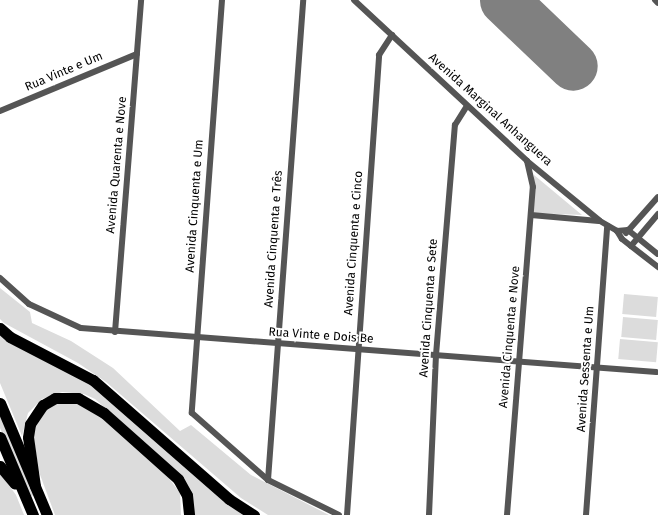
<!DOCTYPE html>
<meta charset="utf-8">
<style>
body{margin:0}
#map{position:relative;width:658px;height:515px;overflow:hidden;background:#fff;font-family:"Fira Sans",sans-serif}
div>[style]{position:absolute}
.green>*{inset:0;background:#dcdcdc;transform-origin:0 0}
.runway>*{height:49px;margin:-24.5px;padding:0 24.5px;transform-origin:24.5px;border-radius:24.5px;background:#808080}
.minor>*{height:6px;margin:-3px;padding:0 3px;transform-origin:3px;border-radius:3px;background:#555}
.motorway>*{height:11px;margin:-5.5px;padding:0 5.5px;transform-origin:5.5px;border-radius:5.5px;background:#000}
span{translate:-50% -50%;white-space:nowrap;text-align:center;line-height:1.15;-webkit-text-stroke:4px #fff;paint-order:stroke}
.street-label{font-size:12px;color:#000}
</style>
<div id="map">
<div class="green">
<div style="clip-path:polygon(534px 175px,582px 215px,533px 213px)"></div>
<div style="clip-path:polygon(0 288px,30px 312px,32px 323px,71px 341px,113px 368px,180px 431px,191px 425px,251px 475px,329px 515px,268px 515px,241px 498px,106px 382px,78px 363px,4px 323px,0 319px)"></div>
<div style="left:624px;top:294px;width:34px;height:20px;rotate:5deg"></div>
<div style="left:623px;top:317px;width:35px;height:20px;rotate:5deg"></div>
<div style="clip-path:polygon(0 334px,69px 370px,98px 390px,246px 515px,191px 515px,178px 472px,95px 399px,84px 394px,62px 392px,42px 399px,28px 413px,22px 436px,0 383px)"></div>
<div style="left:620px;top:339px;width:38px;height:20px;rotate:5deg"></div>
<div style="clip-path:polygon(74px 402px,91px 408px,165px 473px,180px 493px,181px 515px,55px 515px,39px 472px,33px 432px,44px 411px,54px 404px)"></div>
<div style="clip-path:polygon(0 413px,34px 495px,29px 497px,0 428px)"></div>
<div style="clip-path:polygon(0 473px,16px 495px,24px 515px,0 515px)"></div>
</div>
<div class="runway">
<div style="left:504px;top:0;width:95px;rotate:43.7deg"></div>
</div>
<div class="minor">
<div style="left:222px;top:0;width:414px;rotate:94.2deg"></div>
<div style="left:192px;top:413px;width:101px;rotate:41.4deg"></div>
<div style="left:268px;top:480px;width:79px;rotate:26.2deg"></div>
<div style="left:354px;top:0;width:236px;rotate:42.9deg"></div>
<div style="left:527px;top:161px;width:94px;rotate:39.4deg"></div>
<div style="left:600px;top:221px;width:20px;rotate:30deg"></div>
<div style="left:617px;top:231px;width:11px;rotate:-5deg"></div>
<div style="left:628px;top:230px;width:38px;rotate:39deg"></div>
<div style="left:655px;top:0;width:4px;rotate:45deg"></div>
<div style="left:0;top:111px;width:148px;rotate:-22.6deg"></div>
<div style="left:531px;top:215px;width:68px;rotate:5deg"></div>
<div style="left:617px;top:231px;width:9px;rotate:58deg"></div>
<div style="left:622px;top:239px;width:46px;rotate:37.9deg"></div>
<div style="left:626px;top:233px;width:48px;rotate:-48.4deg"></div>
<div style="left:631px;top:246px;width:42px;rotate:-49.8deg"></div>
<div style="left:0;top:278px;width:39px;rotate:42deg"></div>
<div style="left:29px;top:304px;width:57px;rotate:24.8deg"></div>
<div style="left:81px;top:328px;width:577px;rotate:4.38deg"></div>
<div style="left:115px;top:332px;width:333px;rotate:-85.5deg"></div>
<div style="left:268px;top:480px;width:481px;rotate:-85.8deg"></div>
<div style="left:347px;top:515px;width:461px;rotate:-86deg"></div>
<div style="left:379px;top:55px;width:24px;rotate:-57deg"></div>
<div style="left:429px;top:515px;width:160px;rotate:-87.5deg"></div>
<div style="left:436px;top:355px;width:231px;rotate:-85.3deg"></div>
<div style="left:455px;top:125px;width:22px;rotate:-58deg"></div>
<div style="left:507px;top:515px;width:329px;rotate:-85.5deg"></div>
<div style="left:533px;top:187px;width:27px;rotate:-103deg"></div>
<div style="left:586px;top:515px;width:290px;rotate:-85.8deg"></div>
</div>
<div class="motorway">
<div style="left:0;top:328px;width:13px;rotate:42deg"></div>
<div style="left:10px;top:337px;width:93px;rotate:27.4deg"></div>
<div style="left:93px;top:380px;width:181px;rotate:41.2deg"></div>
<div style="left:229px;top:499px;width:30px;rotate:33deg"></div>
<div style="left:0;top:403px;width:121px;rotate:67.2deg"></div>
<div style="left:0;top:437px;width:85px;rotate:67.1deg"></div>
<div style="left:0;top:466px;width:23px;rotate:50deg"></div>
<div style="left:35px;top:486px;width:49px;rotate:-98.1deg"></div>
<div style="left:28px;top:437px;width:13px;rotate:-81deg"></div>
<div style="left:30px;top:424px;width:23px;rotate:-56deg"></div>
<div style="left:43px;top:405px;width:14px;rotate:-30deg"></div>
<div style="left:55px;top:398px;width:23px"></div>
<div style="left:78px;top:398px;width:30px;rotate:30deg"></div>
<div style="left:104px;top:413px;width:99px;rotate:41.7deg"></div>
<div style="left:178px;top:479px;width:18px;rotate:61deg"></div>
<div style="left:187px;top:495px;width:20px;rotate:84deg"></div>
</div>
<div class="street-label">
<span style="left:64px;top:72px;rotate:-23deg">Rua Vinte e Um</span>
<span style="left:490px;top:110px;rotate:42deg">Avenida Marginal Anhanguera</span>
<span style="left:117px;top:165px;rotate:-85deg">Avenida Quarenta e Nove</span>
<span style="left:195px;top:206px;rotate:-86deg">Avenida Cinquenta e Um</span>
<span style="left:274px;top:239px;rotate:-86deg">Avenida Cinquenta e Três</span>
<span style="left:354px;top:243px;rotate:-86deg">Avenida Cinquenta e Cinco</span>
<span style="left:429px;top:308px;rotate:-86deg">Avenida Cinquenta e Sete</span>
<span style="left:321px;top:336px;rotate:4deg">Rua Vinte e Dois Be</span>
<span style="left:510px;top:337px;rotate:-85deg">Avenida Cinquenta e Nove</span>
<span style="left:586px;top:369px;rotate:-86deg">Avenida Sessenta e Um</span>
</div>
</div>
